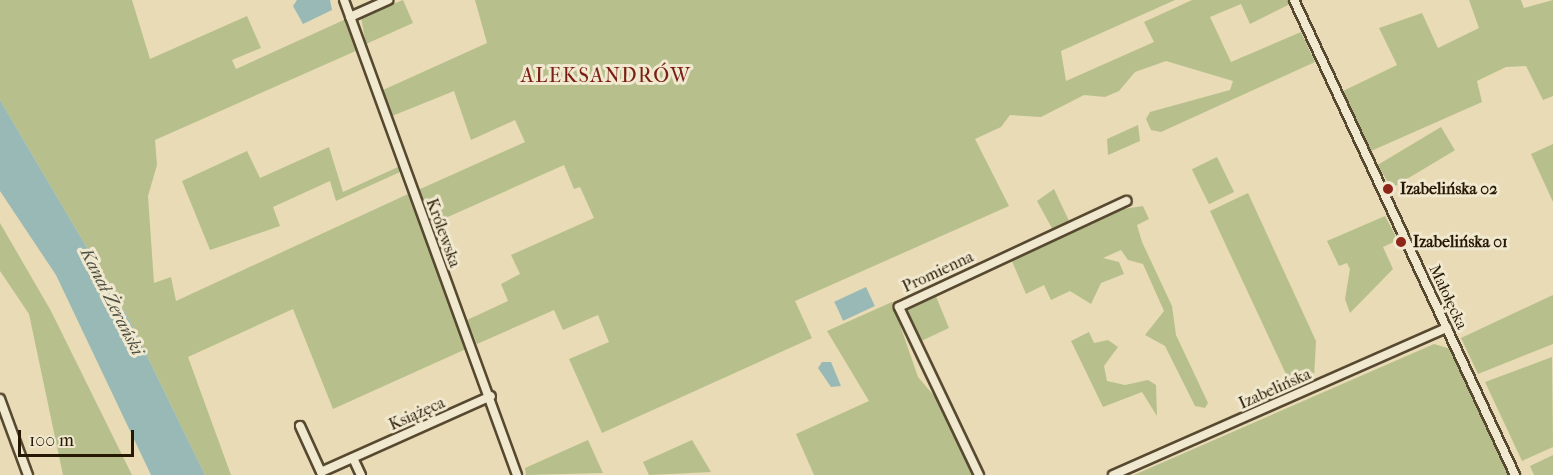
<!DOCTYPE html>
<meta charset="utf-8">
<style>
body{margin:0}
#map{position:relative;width:1553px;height:475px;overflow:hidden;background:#e8dbb5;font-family:"IM FELL French Canon",serif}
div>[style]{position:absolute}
.green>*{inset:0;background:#b7c08c;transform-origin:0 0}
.water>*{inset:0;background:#99b9b6;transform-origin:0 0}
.roads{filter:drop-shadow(2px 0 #574930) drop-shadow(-2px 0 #574930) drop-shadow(0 2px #574930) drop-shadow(0 -2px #574930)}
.minor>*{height:8px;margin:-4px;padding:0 4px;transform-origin:4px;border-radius:4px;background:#f0e8cf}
.dots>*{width:16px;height:16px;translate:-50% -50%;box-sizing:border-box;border:3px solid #f0e8cf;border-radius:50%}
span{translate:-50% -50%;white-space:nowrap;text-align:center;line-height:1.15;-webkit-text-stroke:6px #f0e8cf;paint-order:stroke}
.poi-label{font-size:16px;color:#271803;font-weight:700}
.left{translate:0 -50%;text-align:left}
.street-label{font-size:16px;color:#271803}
.water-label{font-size:18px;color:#4f5042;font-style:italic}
.quarter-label{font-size:20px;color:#7a1f14;letter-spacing:1.5px}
.scale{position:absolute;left:18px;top:430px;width:116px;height:27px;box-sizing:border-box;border:3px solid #271803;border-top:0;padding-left:8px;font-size:18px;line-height:21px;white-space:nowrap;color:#271803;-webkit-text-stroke:4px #f0e8cf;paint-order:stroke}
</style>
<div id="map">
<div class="green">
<div style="clip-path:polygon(0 0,132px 0,150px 59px,247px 16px,261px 48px,232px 60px,236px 69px,346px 19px,358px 50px,155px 140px,157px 165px,148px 196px,154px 283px,171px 277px,176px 301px,408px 194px,466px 349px,333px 409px,293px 309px,188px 357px,231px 475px,205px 475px,130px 321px,0 100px)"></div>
<div style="clip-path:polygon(403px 0,413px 23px,366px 44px,361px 17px)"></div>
<div style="clip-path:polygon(475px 0,1175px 0,1061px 51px,1066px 81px,1154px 42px,1144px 22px,1192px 0,1289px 0,1290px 4px,1250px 24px,1241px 4px,1210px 17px,1231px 62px,1301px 32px,1315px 62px,1161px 132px,1151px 130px,1146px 119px,1150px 112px,1230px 90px,1233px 81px,1166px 61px,1135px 72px,1119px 91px,1105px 97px,1084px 95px,1041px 117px,1010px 115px,1001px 127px,975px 139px,1009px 206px,795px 301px,812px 338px,602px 433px,569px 359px,609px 342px,598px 315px,563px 330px,554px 310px,477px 344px,467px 320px,508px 301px,501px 284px,520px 274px,511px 255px,594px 218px,580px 187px,574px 189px,564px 165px,430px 225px,418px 190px,525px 142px,515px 120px,471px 140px,454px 91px,392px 116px,383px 90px,487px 43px)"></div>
<div style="clip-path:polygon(1469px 0,1521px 0,1524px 8px,1553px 0,1553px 96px,1543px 100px,1526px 66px,1506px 67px,1477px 81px,1482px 102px,1371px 151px,1343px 91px,1397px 65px,1379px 28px,1422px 13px,1438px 48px,1479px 28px)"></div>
<div style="clip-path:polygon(1138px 125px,1140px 141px,1108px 155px,1107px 139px)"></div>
<div style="left:1441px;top:127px;width:27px;height:74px;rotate:59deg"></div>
<div style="clip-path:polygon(1553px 144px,1553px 202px,1531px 154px)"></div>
<div style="clip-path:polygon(329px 147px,343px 192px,398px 167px,400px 172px,336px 201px,330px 181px,273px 207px,280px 226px,210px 250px,182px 181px,247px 151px,260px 178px)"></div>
<div style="left:1217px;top:157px;width:39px;height:28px;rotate:64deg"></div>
<div style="clip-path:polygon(1054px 189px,1070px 223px,1053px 230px,1037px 201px)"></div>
<div style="clip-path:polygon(1248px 193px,1316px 341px,1314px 378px,1292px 387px,1210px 211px)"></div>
<div style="clip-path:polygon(1143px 206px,1149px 219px,1137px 225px,1142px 242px,1172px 306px,1176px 335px,1208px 403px,1205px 408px,1195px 406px,1165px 346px,1145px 335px,1164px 311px,1143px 264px,1128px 260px,1121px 250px,1103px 258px,1119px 262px,1124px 274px,1101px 283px,1091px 304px,1070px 291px,1051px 300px,1044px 285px,1026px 294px,1011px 259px,1123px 209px)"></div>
<div style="clip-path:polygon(1385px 216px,1398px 240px,1383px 247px,1393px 269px,1350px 313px,1345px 299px,1350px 269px,1347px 263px,1339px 266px,1327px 241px)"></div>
<div style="clip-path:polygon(0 223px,51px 311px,132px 475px,63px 475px,29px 314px,0 271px)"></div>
<div style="clip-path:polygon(935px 294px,949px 328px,919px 342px,907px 312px,910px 305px)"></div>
<div style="clip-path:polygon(1553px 295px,1553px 344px,1478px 374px,1461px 338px)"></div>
<div style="clip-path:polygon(892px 302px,918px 377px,935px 397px,973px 475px,814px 475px,796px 434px,869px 401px,827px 331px)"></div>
<div style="clip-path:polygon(1089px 332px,1094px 343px,1108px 340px,1118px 347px,1104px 366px,1107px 381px,1125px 385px,1148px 380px,1156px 385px,1157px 416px,1142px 392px,1103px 407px,1071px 341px)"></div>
<div style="clip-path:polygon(1434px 344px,1451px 349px,1510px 475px,1134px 475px)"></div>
<div style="clip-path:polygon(1552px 357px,1553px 447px,1522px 461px,1485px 382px)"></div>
<div style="clip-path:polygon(588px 440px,603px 473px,526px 475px,525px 468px)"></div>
<div style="clip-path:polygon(692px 440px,711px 472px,649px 475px,643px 462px)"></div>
<div style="clip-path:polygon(1553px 455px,1553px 475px,1534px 475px,1530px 466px)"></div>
</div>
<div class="water">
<div style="clip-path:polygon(297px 0,330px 0,332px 10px,303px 24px,293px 6px)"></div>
<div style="clip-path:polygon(0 100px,130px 321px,205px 475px,151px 475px,56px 275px,0 191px)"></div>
<div style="left:866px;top:287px;width:21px;height:35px;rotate:65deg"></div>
<div style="clip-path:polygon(822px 362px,831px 362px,841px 386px,831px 387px,818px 368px)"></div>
</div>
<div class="roads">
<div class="minor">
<div style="left:344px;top:0;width:506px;rotate:69.99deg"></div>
<div style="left:1294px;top:0;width:524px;rotate:65.05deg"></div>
<div style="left:350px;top:17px;width:42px;rotate:-24.1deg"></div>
<div style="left:0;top:399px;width:81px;rotate:69.8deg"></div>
<div style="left:300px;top:426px;width:51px;rotate:65.5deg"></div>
<div style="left:321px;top:472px;width:186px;rotate:-24.1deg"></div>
<div style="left:353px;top:458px;width:19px;rotate:65deg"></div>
<div style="left:979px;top:475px;width:186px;rotate:-115.5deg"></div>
<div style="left:899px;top:307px;width:251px;rotate:-25deg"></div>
<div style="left:1113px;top:475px;width:365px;rotate:-23.8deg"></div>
</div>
</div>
<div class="dots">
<div style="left:1388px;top:189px;background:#8f2418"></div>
<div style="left:1401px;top:242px;background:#8f2418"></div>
</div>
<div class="poi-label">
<span class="left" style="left:1400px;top:189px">Izabelińska 02</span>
<span class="left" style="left:1413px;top:242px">Izabelińska 01</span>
</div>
<div class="street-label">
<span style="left:443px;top:233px;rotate:70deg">Królewska</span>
<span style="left:938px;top:272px;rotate:-25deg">Promienna</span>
<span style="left:1448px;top:297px;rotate:65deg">Małołęcka</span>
<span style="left:1275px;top:389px;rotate:-24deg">Izabelińska</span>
<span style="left:417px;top:414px;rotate:-24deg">Książęca</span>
</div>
<div class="water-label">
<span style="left:111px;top:302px;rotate:63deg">Kanał Żerański</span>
</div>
<div class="quarter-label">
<span style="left:606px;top:75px">ALEKSANDRÓW</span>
</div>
<div class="scale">100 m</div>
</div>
